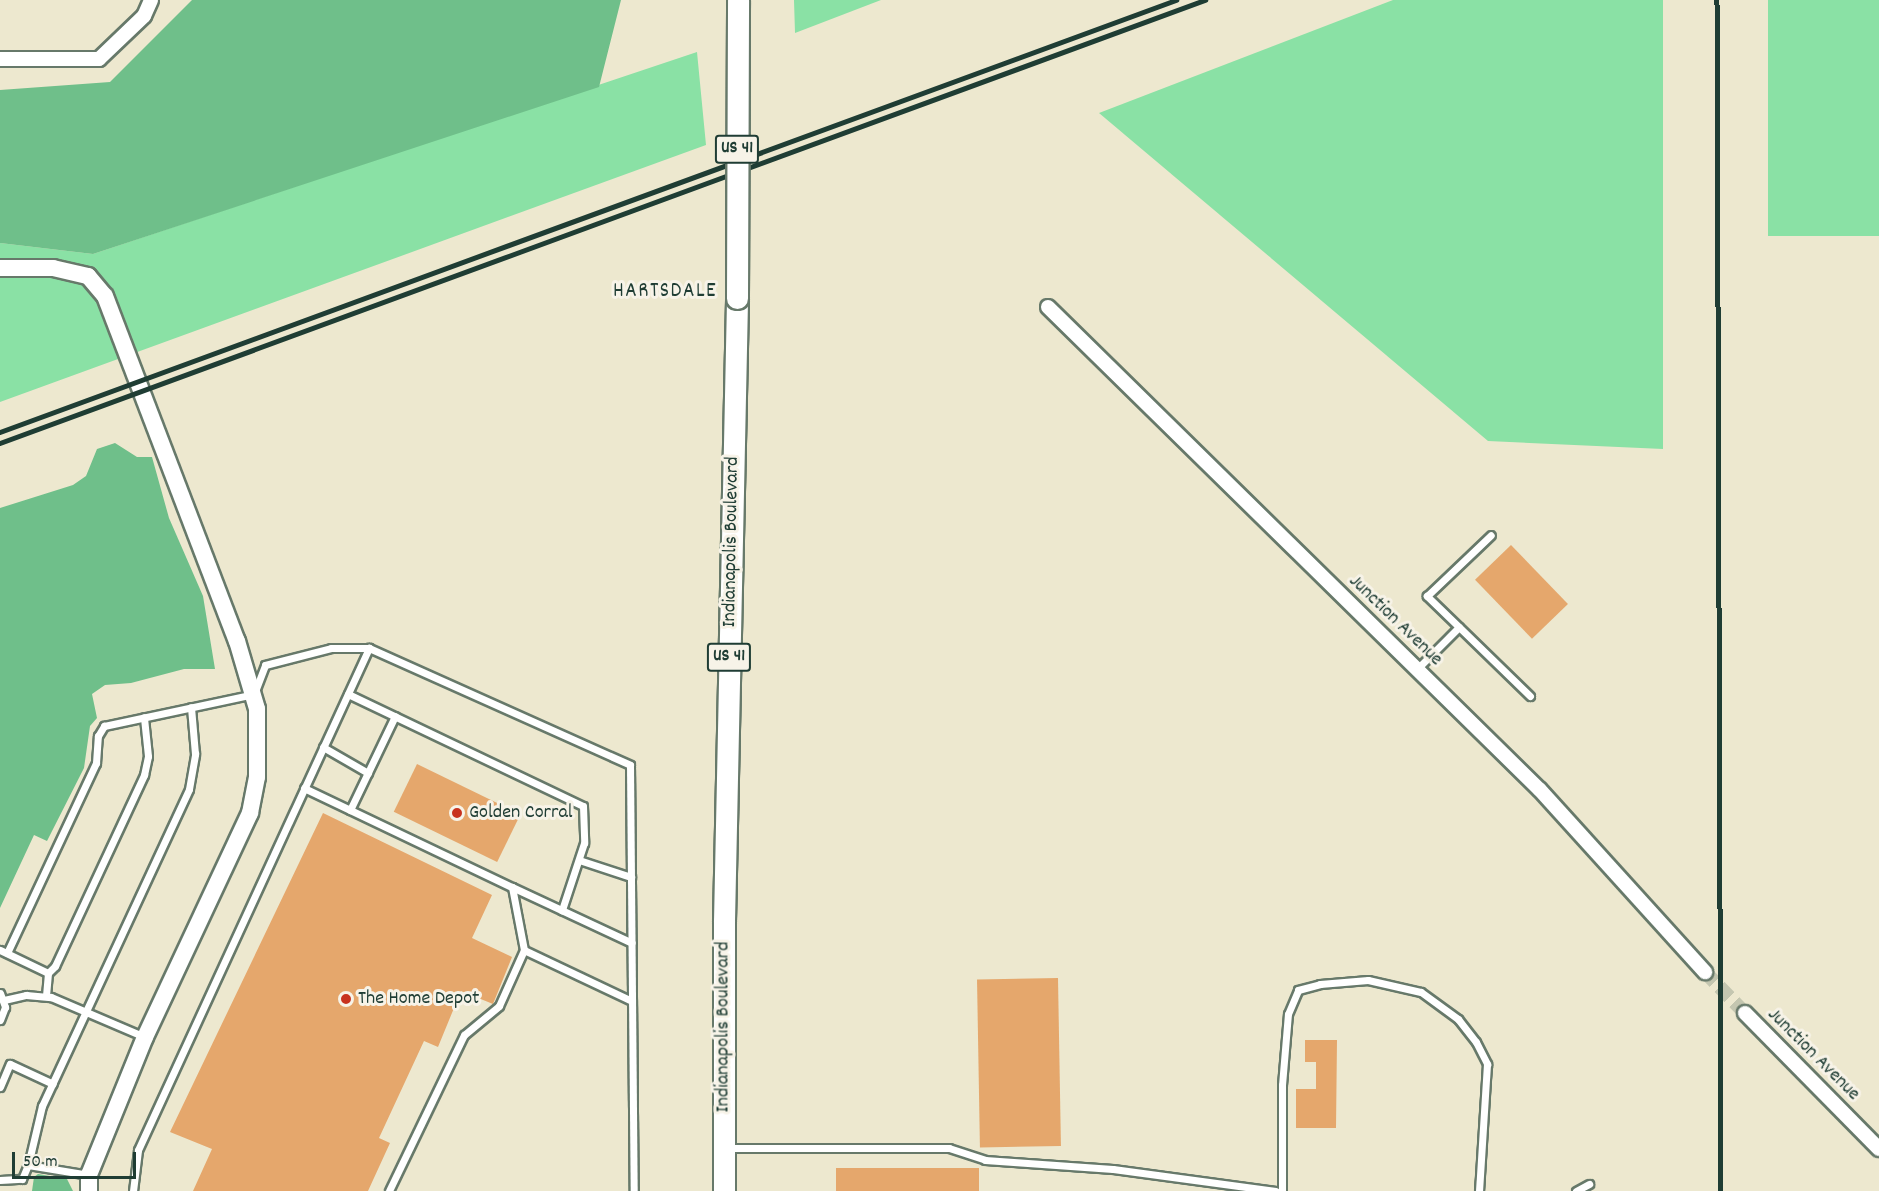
<!DOCTYPE html>
<style>
body{margin:0}
#map{position:relative;width:1879px;height:1191px;overflow:hidden;background:#ede8cf;font-family:Dekko,sans-serif}
div>[style]{position:absolute}
.green>*{inset:0;background:#8ae1a5;transform-origin:0 0}
.forest>*{inset:0;background:#6fbf8a}
.building>*{inset:0;background:#e5a76c;transform-origin:0 0}
.minor-tunnel>*{height:14px;margin-top:-7px;transform-origin:0;background:repeating-linear-gradient(90deg,#c4c6b0 0 14px,transparent 0 21px)}
.roads{filter:drop-shadow(2px 0 #67796a) drop-shadow(-2px 0 #67796a) drop-shadow(0 2px #67796a) drop-shadow(0 -2px #67796a)}
.service>*{height:7px;margin:-3.5px;padding:0 3.5px;transform-origin:3.5px;border-radius:3.5px;background:#fff}
.minor>*{height:14px;margin:-7px;padding:0 7px;transform-origin:7px;border-radius:7px;background:#fff}
.tertiary>*{height:16px;margin:-8px;padding:0 8px;transform-origin:8px;border-radius:8px;background:#fff}
.trunk>*{height:21px;margin:-10.5px;padding:0 10.5px;transform-origin:10.5px;border-radius:10.5px;background:#fff}
.rail>*{height:4.5px;margin:-2.25px;padding:0 2.25px;transform-origin:2.25px;border-radius:2.25px;background:#1f3d34}
.bridges{filter:drop-shadow(2px 0 #67796a) drop-shadow(-2px 0 #67796a) drop-shadow(0 2px #67796a) drop-shadow(0 -2px #67796a)}
.trunk-bridge>*{height:21px;margin:-10.5px;padding:0 10.5px;transform-origin:10.5px;border-radius:10.5px;background:#fff}
.dots>*{width:16px;height:16px;translate:-50% -50%;box-sizing:border-box;border:3px solid #f7f3e8;border-radius:50%}
span{translate:-50% -50%;white-space:nowrap;text-align:center;line-height:1.15;-webkit-text-stroke:6px #f7f3e8;paint-order:stroke}
.shield-label span{padding:2px 4px;background:#f7f3e8;border:2px solid;border-radius:4px;-webkit-text-stroke-width:0}
.shield-label{font-size:18px;color:#1f3d34;font-weight:700}
.street-label{font-size:20px;color:#1f3d34}
.poi-label{font-size:20px;color:#1f3d34}
.left{translate:0 -50%;text-align:left}
.neighbourhood-label{font-size:21px;color:#1f3d34;letter-spacing:1.5px}
.scale{position:absolute;left:12px;top:1152px;width:124px;height:27px;box-sizing:border-box;border:3px solid #1f3d34;border-top:0;padding-left:8px;font-size:18px;line-height:21px;white-space:nowrap;color:#1f3d34;-webkit-text-stroke:4px #f7f3e8;paint-order:stroke}
</style>
<div id="map">
<div class="green">
<div style="clip-path:polygon(794px 0,881px 0,795px 33px)"></div>
<div style="clip-path:polygon(1393px 0,1663px 0,1663px 449px,1488px 441px,1099px 113px)"></div>
<div style="left:1768px;top:0;width:111px;height:236px"></div>
<div style="clip-path:polygon(697px 52px,706px 145px,0 402px,0 243px,93px 254px)"></div>
</div>
<div class="forest">
<div style="clip-path:polygon(192px 0,621px 0,599px 87px,93px 254px,0 243px,0 90px,110px 82px)"></div>
<div style="clip-path:polygon(115px 443px,137px 457px,152px 457px,169px 518px,203px 596px,215px 669px,184px 669px,131px 683px,105px 685px,92px 694px,97px 718px,90px 726px,84px 768px,47px 841px,34px 835px,0 908px,0 508px,73px 485px,86px 476px,97px 449px)"></div>
<div style="clip-path:polygon(38px 1174px,67px 1179px,73px 1191px,32px 1191px,34px 1177px)"></div>
</div>
<div class="building">
<div style="left:1511px;top:545px;width:82px;height:50px;rotate:46deg"></div>
<div style="left:417px;top:764px;width:115px;height:53px;rotate:26deg"></div>
<div style="clip-path:polygon(323px 813px,492px 895px,472px 938px,512px 957px,493px 1004px,461px 991px,438px 1047px,424px 1041px,379px 1138px,390px 1143px,368px 1191px,193px 1191px,212px 1149px,170px 1132px)"></div>
<div style="left:1058px;top:978px;width:168px;height:81px;rotate:89deg"></div>
<div style="clip-path:polygon(1305px 1040px,1337px 1040px,1336px 1128px,1296px 1128px,1296px 1089px,1316px 1089px,1316px 1062px,1305px 1062px)"></div>
<div style="left:836px;top:1168px;width:143px;height:23px"></div>
</div>
<div class="minor-tunnel">
<div style="left:1705px;top:972px;width:57px;rotate:45.7deg"></div>
</div>
<div class="roads">
<div class="service">
<div style="left:1459px;top:627px;width:99px;rotate:44.2deg"></div>
<div style="left:1417px;top:669px;width:59px;rotate:-45deg"></div>
<div style="left:1459px;top:627px;width:45px;rotate:-135.9deg"></div>
<div style="left:1427px;top:596px;width:88px;rotate:-43.6deg"></div>
<div style="left:348px;top:694px;width:260px;rotate:25.5deg"></div>
<div style="left:583px;top:806px;width:37px;rotate:88deg"></div>
<div style="left:584px;top:843px;width:71px;rotate:108.2deg"></div>
<div style="left:323px;top:747px;width:52px;rotate:30deg"></div>
<div style="left:304px;top:788px;width:230px;rotate:25.5deg"></div>
<div style="left:512px;top:887px;width:64px;rotate:79.2deg"></div>
<div style="left:524px;top:950px;width:61px;rotate:114.1deg"></div>
<div style="left:499px;top:1006px;width:45px;rotate:140.4deg"></div>
<div style="left:464px;top:1035px;width:173px;rotate:115.7deg"></div>
<div style="left:350px;top:810px;width:104px;rotate:-64.4deg"></div>
<div style="left:579px;top:860px;width:55px;rotate:18.1deg"></div>
<div style="left:512px;top:887px;width:132px;rotate:25deg"></div>
<div style="left:0;top:950px;width:53px;rotate:25.6deg"></div>
<div style="left:48px;top:973px;width:23px;rotate:95deg"></div>
<div style="left:524px;top:950px;width:119px;rotate:25.3deg"></div>
<div style="left:7px;top:953px;width:210px;rotate:-64.9deg"></div>
<div style="left:96px;top:763px;width:27px;rotate:-86deg"></div>
<div style="left:98px;top:736px;width:12px;rotate:-59deg"></div>
<div style="left:104px;top:726px;width:153px;rotate:-12deg"></div>
<div style="left:254px;top:694px;width:31px;rotate:-69deg"></div>
<div style="left:265px;top:665px;width:68px;rotate:-14.4deg"></div>
<div style="left:331px;top:648px;width:38px"></div>
<div style="left:369px;top:648px;width:286px;rotate:24.1deg"></div>
<div style="left:630px;top:765px;width:426px;rotate:89.5deg"></div>
<div style="left:48px;top:973px;width:10px;rotate:-45deg"></div>
<div style="left:55px;top:966px;width:211px;rotate:-65deg"></div>
<div style="left:144px;top:775px;width:19px;rotate:-78deg"></div>
<div style="left:148px;top:756px;width:39px;rotate:-96deg"></div>
<div style="left:0;top:993px;width:15px;rotate:70deg"></div>
<div style="left:5px;top:1007px;width:14px;rotate:111deg"></div>
<div style="left:4px;top:1000px;width:23px;rotate:-13deg"></div>
<div style="left:26px;top:995px;width:25px;rotate:5deg"></div>
<div style="left:51px;top:997px;width:102px;rotate:23.1deg"></div>
<div style="left:0;top:1087px;width:25px;rotate:-67deg"></div>
<div style="left:10px;top:1064px;width:47px;rotate:24.9deg"></div>
<div style="left:726px;top:1148px;width:223px"></div>
<div style="left:949px;top:1148px;width:38px;rotate:18deg"></div>
<div style="left:985px;top:1160px;width:128px;rotate:4deg"></div>
<div style="left:1113px;top:1169px;width:164px;rotate:7.7deg"></div>
<div style="left:28px;top:1165px;width:61px;rotate:-76.7deg"></div>
<div style="left:42px;top:1106px;width:349px;rotate:-65.1deg"></div>
<div style="left:189px;top:789px;width:36px;rotate:-80deg"></div>
<div style="left:195px;top:754px;width:47px;rotate:-94.9deg"></div>
<div style="left:0;top:1180px;width:22px;rotate:-3deg"></div>
<div style="left:22px;top:1179px;width:15px;rotate:-67deg"></div>
<div style="left:28px;top:1165px;width:62px;rotate:9.3deg"></div>
<div style="left:133px;top:1191px;width:41px;rotate:-83deg"></div>
<div style="left:138px;top:1150px;width:553px;rotate:-65.29deg"></div>
<div style="left:1282px;top:1191px;width:106px;rotate:-90deg"></div>
<div style="left:1282px;top:1085px;width:71px;rotate:-85.2deg"></div>
<div style="left:1288px;top:1014px;width:26px;rotate:-67deg"></div>
<div style="left:1298px;top:990px;width:23px;rotate:-15deg"></div>
<div style="left:1320px;top:984px;width:48px;rotate:-4.8deg"></div>
<div style="left:1368px;top:980px;width:54px;rotate:12.8deg"></div>
<div style="left:1421px;top:992px;width:46px;rotate:36.1deg"></div>
<div style="left:1458px;top:1019px;width:29px;rotate:52deg"></div>
<div style="left:1476px;top:1042px;width:25px;rotate:63deg"></div>
<div style="left:1487px;top:1064px;width:127px;rotate:93.6deg"></div>
<div style="left:1576px;top:1191px;width:15px;rotate:-28deg"></div>
</div>
<div class="minor">
<div style="left:0;top:59px;width:99px"></div>
<div style="left:99px;top:59px;width:62px;rotate:-43.7deg"></div>
<div style="left:144px;top:16px;width:17px;rotate:-66deg"></div>
<div style="left:1048px;top:307px;width:689px;rotate:44.47deg"></div>
<div style="left:1540px;top:790px;width:246px;rotate:47.8deg"></div>
<div style="left:1745px;top:1013px;width:191px;rotate:45.4deg"></div>
</div>
<div class="tertiary">
<div style="left:0;top:268px;width:53px"></div>
<div style="left:53px;top:268px;width:36px;rotate:13deg"></div>
<div style="left:88px;top:276px;width:26px;rotate:50deg"></div>
<div style="left:105px;top:296px;width:369px;rotate:69.1deg"></div>
<div style="left:237px;top:641px;width:71px;rotate:73.6deg"></div>
<div style="left:257px;top:709px;width:68px;rotate:90deg"></div>
<div style="left:257px;top:777px;width:37px;rotate:101deg"></div>
<div style="left:250px;top:813px;width:247px;rotate:115.1deg"></div>
<div style="left:145px;top:1037px;width:149px;rotate:112.1deg"></div>
<div style="left:89px;top:1175px;width:16px;rotate:90deg"></div>
</div>
<div class="trunk">
<div style="left:724px;top:1191px;width:270px;rotate:-90deg"></div>
<div style="left:724px;top:921px;width:623px;rotate:-88.8deg"></div>
</div>
</div>
<div class="rail">
<div style="left:1717px;top:0;width:1191px;rotate:89.81deg"></div>
<div style="left:0;top:432px;width:1253px;rotate:-20.17deg"></div>
<div style="left:0;top:443px;width:1284px;rotate:-20.19deg"></div>
</div>
<div class="bridges">
<div class="trunk-bridge">
<div style="left:737px;top:298px;width:298px;rotate:-89.8deg"></div>
</div>
</div>
<div class="dots">
<div style="left:457px;top:813px;background:#c8321e"></div>
<div style="left:346px;top:999px;background:#c8321e"></div>
</div>
<div class="shield-label">
<span style="left:737px;top:149px">US 41</span>
<span style="left:729px;top:657px">US 41</span>
</div>
<div class="street-label">
<span style="left:732px;top:542px;rotate:-89deg">Indianapolis Boulevard</span>
<span style="left:1395px;top:621px;rotate:44deg">Junction Avenue</span>
<span style="left:724px;top:1027px;rotate:-90deg">Indianapolis Boulevard</span>
<span style="left:1813px;top:1055px;rotate:45deg">Junction Avenue</span>
</div>
<div class="poi-label">
<span class="left" style="left:469px;top:813px">Golden Corral</span>
<span class="left" style="left:358px;top:999px">The Home Depot</span>
</div>
<div class="neighbourhood-label">
<span style="left:665px;top:292px">HARTSDALE</span>
</div>
<div class="scale">50 m</div>
</div>
